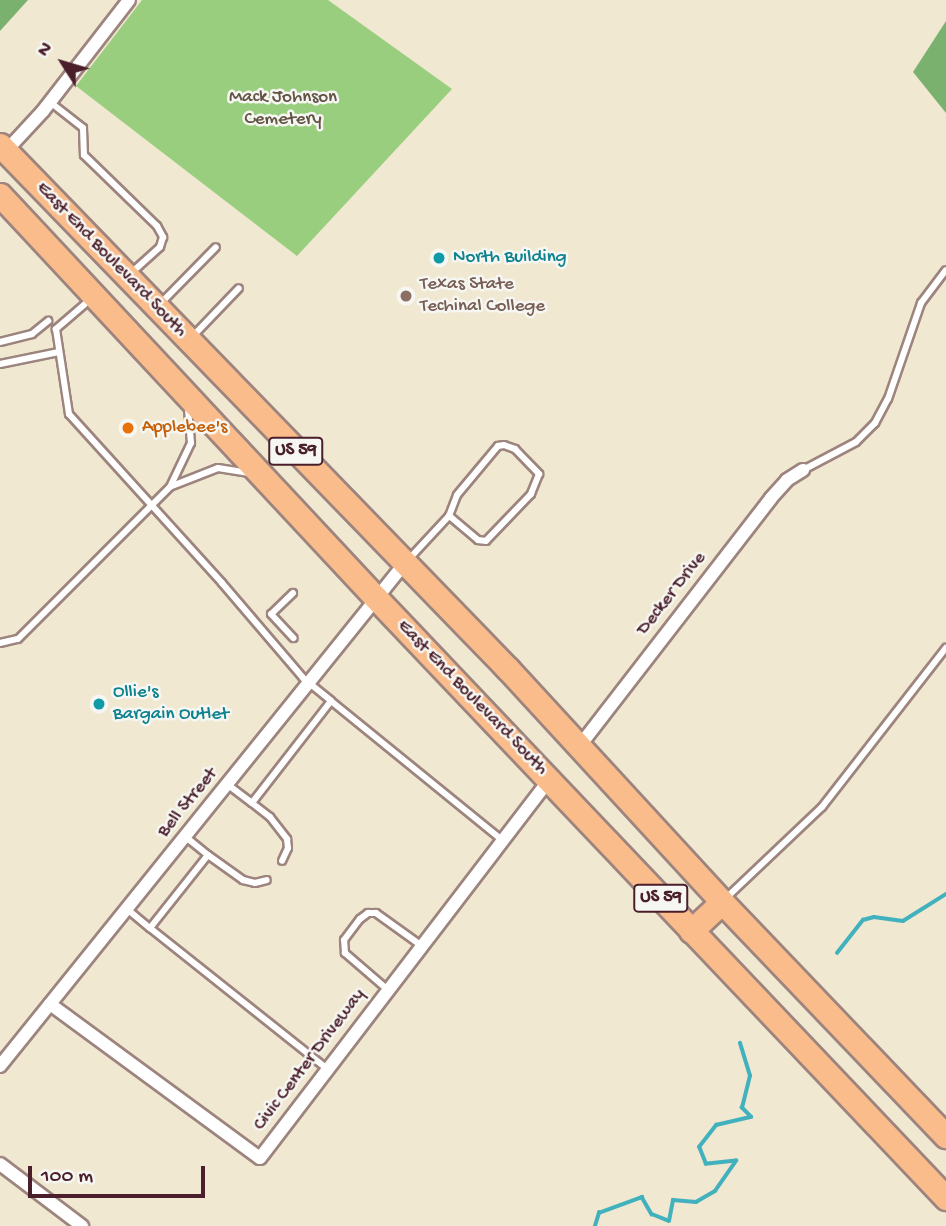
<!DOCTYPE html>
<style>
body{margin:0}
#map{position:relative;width:946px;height:1226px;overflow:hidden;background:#f0e8d1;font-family:"Gochi Hand",sans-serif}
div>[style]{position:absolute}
.green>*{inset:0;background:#9ace7f}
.forest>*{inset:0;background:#7bb16e}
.stream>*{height:3.5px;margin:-1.75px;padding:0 1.75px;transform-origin:1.75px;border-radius:1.75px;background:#42b1be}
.roads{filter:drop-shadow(2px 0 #9d847e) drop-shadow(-2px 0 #9d847e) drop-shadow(0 2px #9d847e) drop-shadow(0 -2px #9d847e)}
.lane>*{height:6px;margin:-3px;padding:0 3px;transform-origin:3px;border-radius:3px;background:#fff}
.street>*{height:12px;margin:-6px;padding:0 6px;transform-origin:6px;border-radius:6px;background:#fff}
.highway>*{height:23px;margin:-11.5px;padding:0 11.5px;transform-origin:11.5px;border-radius:11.5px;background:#f9bc8a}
.dots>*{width:19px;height:19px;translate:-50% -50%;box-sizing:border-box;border:4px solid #f6f6f2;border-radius:50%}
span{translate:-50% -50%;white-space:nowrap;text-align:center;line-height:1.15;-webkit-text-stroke:5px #f6f6f2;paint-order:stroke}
.shield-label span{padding:2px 5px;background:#f6f6f2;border:2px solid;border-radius:5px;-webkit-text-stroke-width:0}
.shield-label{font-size:18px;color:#4a1f2b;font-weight:700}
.park-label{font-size:19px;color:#625444}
.culture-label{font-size:19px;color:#0d838f}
.left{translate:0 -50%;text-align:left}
.street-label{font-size:19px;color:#4a1f2b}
.education-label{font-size:19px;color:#785e54}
.food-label{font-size:19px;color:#c56008}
.north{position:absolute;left:28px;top:28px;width:70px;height:70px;-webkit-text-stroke:5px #f6f6f2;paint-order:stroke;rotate:307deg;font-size:19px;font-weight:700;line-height:28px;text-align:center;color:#4a1f2b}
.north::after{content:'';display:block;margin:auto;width:24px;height:32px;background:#4a1f2b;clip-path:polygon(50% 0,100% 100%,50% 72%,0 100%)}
.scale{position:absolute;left:28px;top:1166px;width:177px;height:32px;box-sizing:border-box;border:4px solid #4a1f2b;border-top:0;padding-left:9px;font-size:21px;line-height:24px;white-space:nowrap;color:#4a1f2b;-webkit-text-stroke:5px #f6f6f2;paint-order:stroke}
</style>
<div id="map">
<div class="green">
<div style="clip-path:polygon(142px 0,328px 0,452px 89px,297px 256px,76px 86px)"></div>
</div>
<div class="forest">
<div style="clip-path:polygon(0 0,28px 0,0 31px)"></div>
<div style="clip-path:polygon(946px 21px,946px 113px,913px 72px)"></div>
</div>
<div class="stream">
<div style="left:837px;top:953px;width:42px;rotate:-51.8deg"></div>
<div style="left:863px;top:920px;width:11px;rotate:-15deg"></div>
<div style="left:874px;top:917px;width:29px;rotate:8deg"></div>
<div style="left:903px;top:921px;width:51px;rotate:-32.1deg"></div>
<div style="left:595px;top:1226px;width:14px;rotate:-73deg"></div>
<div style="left:599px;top:1213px;width:46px;rotate:-20.4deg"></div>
<div style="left:642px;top:1197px;width:20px;rotate:60deg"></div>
<div style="left:652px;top:1214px;width:18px;rotate:22deg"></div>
<div style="left:669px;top:1221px;width:21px;rotate:-79deg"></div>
<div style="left:673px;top:1200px;width:23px;rotate:5deg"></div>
<div style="left:696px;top:1202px;width:22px;rotate:-30deg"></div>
<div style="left:715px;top:1191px;width:37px;rotate:-55deg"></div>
<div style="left:736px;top:1161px;width:30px;rotate:174deg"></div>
<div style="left:706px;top:1164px;width:18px;rotate:-112deg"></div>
<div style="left:699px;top:1147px;width:28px;rotate:-52deg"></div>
<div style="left:716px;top:1125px;width:36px;rotate:-13deg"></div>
<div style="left:751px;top:1117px;width:13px;rotate:-135deg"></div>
<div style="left:742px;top:1108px;width:33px;rotate:-76deg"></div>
<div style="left:750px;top:1076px;width:34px;rotate:-107deg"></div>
</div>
<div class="roads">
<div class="lane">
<div style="left:50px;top:102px;width:42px;rotate:38.2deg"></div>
<div style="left:83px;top:128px;width:27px;rotate:88deg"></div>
<div style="left:84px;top:155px;width:102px;rotate:44.2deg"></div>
<div style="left:157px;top:226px;width:13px;rotate:61deg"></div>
<div style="left:163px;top:237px;width:10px;rotate:107deg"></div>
<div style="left:160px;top:247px;width:38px;rotate:138deg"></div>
<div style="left:92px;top:298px;width:48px;rotate:139.3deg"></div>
<div style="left:56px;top:329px;width:86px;rotate:81.3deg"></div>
<div style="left:69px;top:414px;width:228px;rotate:47.8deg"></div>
<div style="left:222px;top:583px;width:125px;rotate:49.5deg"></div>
<div style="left:303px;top:678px;width:36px;rotate:39deg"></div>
<div style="left:331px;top:701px;width:129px;rotate:127.8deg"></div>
<div style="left:252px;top:803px;width:30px;rotate:-143deg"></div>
<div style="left:161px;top:303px;width:78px;rotate:-45.5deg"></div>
<div style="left:193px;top:336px;width:66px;rotate:-46.2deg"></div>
<div style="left:0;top:342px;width:33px;rotate:-14deg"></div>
<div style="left:32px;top:334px;width:21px;rotate:-39deg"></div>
<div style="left:0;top:364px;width:60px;rotate:-11.5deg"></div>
<div style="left:803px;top:470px;width:60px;rotate:-27.8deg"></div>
<div style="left:856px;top:442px;width:27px;rotate:-45deg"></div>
<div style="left:875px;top:423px;width:27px;rotate:-62deg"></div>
<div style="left:888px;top:399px;width:102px;rotate:-71deg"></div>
<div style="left:921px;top:303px;width:41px;rotate:-52.9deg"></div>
<div style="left:172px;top:486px;width:49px;rotate:-21.4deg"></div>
<div style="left:218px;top:468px;width:30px;rotate:9deg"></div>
<div style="left:409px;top:559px;width:59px;rotate:-47.1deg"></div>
<div style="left:449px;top:516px;width:22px;rotate:-69deg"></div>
<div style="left:457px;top:495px;width:64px;rotate:-50.1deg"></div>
<div style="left:498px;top:446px;width:6px;rotate:-9deg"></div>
<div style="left:504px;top:445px;width:12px;rotate:20deg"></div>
<div style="left:515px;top:449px;width:35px;rotate:46deg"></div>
<div style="left:539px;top:474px;width:22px;rotate:112deg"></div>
<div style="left:531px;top:494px;width:65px;rotate:133.8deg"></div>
<div style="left:486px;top:541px;width:8px;rotate:-173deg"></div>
<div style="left:478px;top:540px;width:38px;rotate:-140deg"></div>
<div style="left:293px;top:593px;width:30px;rotate:136deg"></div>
<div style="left:271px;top:614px;width:33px;rotate:47deg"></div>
<div style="left:0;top:643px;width:18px;rotate:-13deg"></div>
<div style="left:18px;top:639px;width:215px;rotate:-45deg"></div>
<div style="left:170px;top:487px;width:49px;rotate:-64.5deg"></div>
<div style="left:191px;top:443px;width:34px;rotate:-95deg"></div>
<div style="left:331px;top:701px;width:222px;rotate:39.1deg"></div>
<div style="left:252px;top:803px;width:23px;rotate:38deg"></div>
<div style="left:270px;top:817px;width:28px;rotate:52deg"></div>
<div style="left:287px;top:839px;width:9px;rotate:84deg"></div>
<div style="left:288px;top:848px;width:14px;rotate:115deg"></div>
<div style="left:208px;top:855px;width:43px;rotate:35.5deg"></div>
<div style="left:243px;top:880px;width:12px;rotate:14deg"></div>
<div style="left:255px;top:883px;width:12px;rotate:-14deg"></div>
<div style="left:726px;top:898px;width:132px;rotate:-43.5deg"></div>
<div style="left:822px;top:807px;width:202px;rotate:-52.1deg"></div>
<div style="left:127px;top:909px;width:30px;rotate:40deg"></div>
<div style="left:150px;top:928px;width:93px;rotate:-51.5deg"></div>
<div style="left:208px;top:855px;width:28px;rotate:-141deg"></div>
<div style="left:150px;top:928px;width:226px;rotate:38.5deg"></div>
<div style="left:388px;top:990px;width:57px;rotate:-139.3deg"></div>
<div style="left:345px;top:953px;width:13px;rotate:-94deg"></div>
<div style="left:344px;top:940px;width:26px;rotate:-53deg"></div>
<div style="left:360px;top:919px;width:10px;rotate:-37deg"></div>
<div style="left:368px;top:913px;width:8px"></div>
<div style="left:376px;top:913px;width:57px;rotate:35.7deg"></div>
</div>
<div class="street">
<div style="left:6px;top:151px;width:54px;rotate:-47.2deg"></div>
<div style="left:43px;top:111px;width:140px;rotate:-52.2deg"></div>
<div style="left:578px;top:748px;width:316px;rotate:-52.3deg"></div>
<div style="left:771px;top:498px;width:24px;rotate:-48deg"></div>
<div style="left:787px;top:480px;width:19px;rotate:-32deg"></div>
<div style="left:50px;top:1004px;width:260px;rotate:36.3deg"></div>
<div style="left:260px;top:1158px;width:477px;rotate:-52.6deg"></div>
<div style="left:0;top:1066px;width:646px;rotate:-51.16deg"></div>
<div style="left:0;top:1164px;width:103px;rotate:37.1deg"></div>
</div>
<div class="highway">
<div style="left:0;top:145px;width:730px;rotate:45.89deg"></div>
<div style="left:508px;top:669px;width:316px;rotate:47.4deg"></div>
<div style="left:722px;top:902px;width:324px;rotate:46.3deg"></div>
<div style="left:0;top:195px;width:551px;rotate:46.99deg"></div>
<div style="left:376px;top:598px;width:828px;rotate:46.47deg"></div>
<div style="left:691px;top:931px;width:42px;rotate:-43.1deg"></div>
</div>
</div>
<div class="dots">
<div style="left:439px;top:258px;background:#0f9aa8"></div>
<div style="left:406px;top:296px;background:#8d6e63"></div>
<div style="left:128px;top:428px;background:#e8710a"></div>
<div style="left:99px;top:704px;background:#0f9aa8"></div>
</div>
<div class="shield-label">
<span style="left:296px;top:451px">US 59</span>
<span style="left:661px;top:898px">US 59</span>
</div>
<div class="park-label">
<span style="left:283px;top:109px">Mack Johnson<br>Cemetery</span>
</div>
<div class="culture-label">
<span class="left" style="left:453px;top:258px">North Building</span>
<span class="left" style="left:113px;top:704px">Ollie's<br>Bargain Outlet</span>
</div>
<div class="street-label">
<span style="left:111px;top:260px;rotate:46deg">East End Boulevard South</span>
<span style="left:672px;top:594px;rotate:-52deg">Decker Drive</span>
<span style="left:472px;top:698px;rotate:46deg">East End Boulevard South</span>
<span style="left:188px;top:803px;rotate:-51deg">Bell Street</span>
<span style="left:310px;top:1060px;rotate:-53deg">Civic Center Driveway</span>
</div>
<div class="education-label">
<span class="left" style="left:420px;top:296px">Texas State<br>Techinal College</span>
</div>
<div class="food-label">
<span class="left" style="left:142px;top:428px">Applebee's</span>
</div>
<div class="north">N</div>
<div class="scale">100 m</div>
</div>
